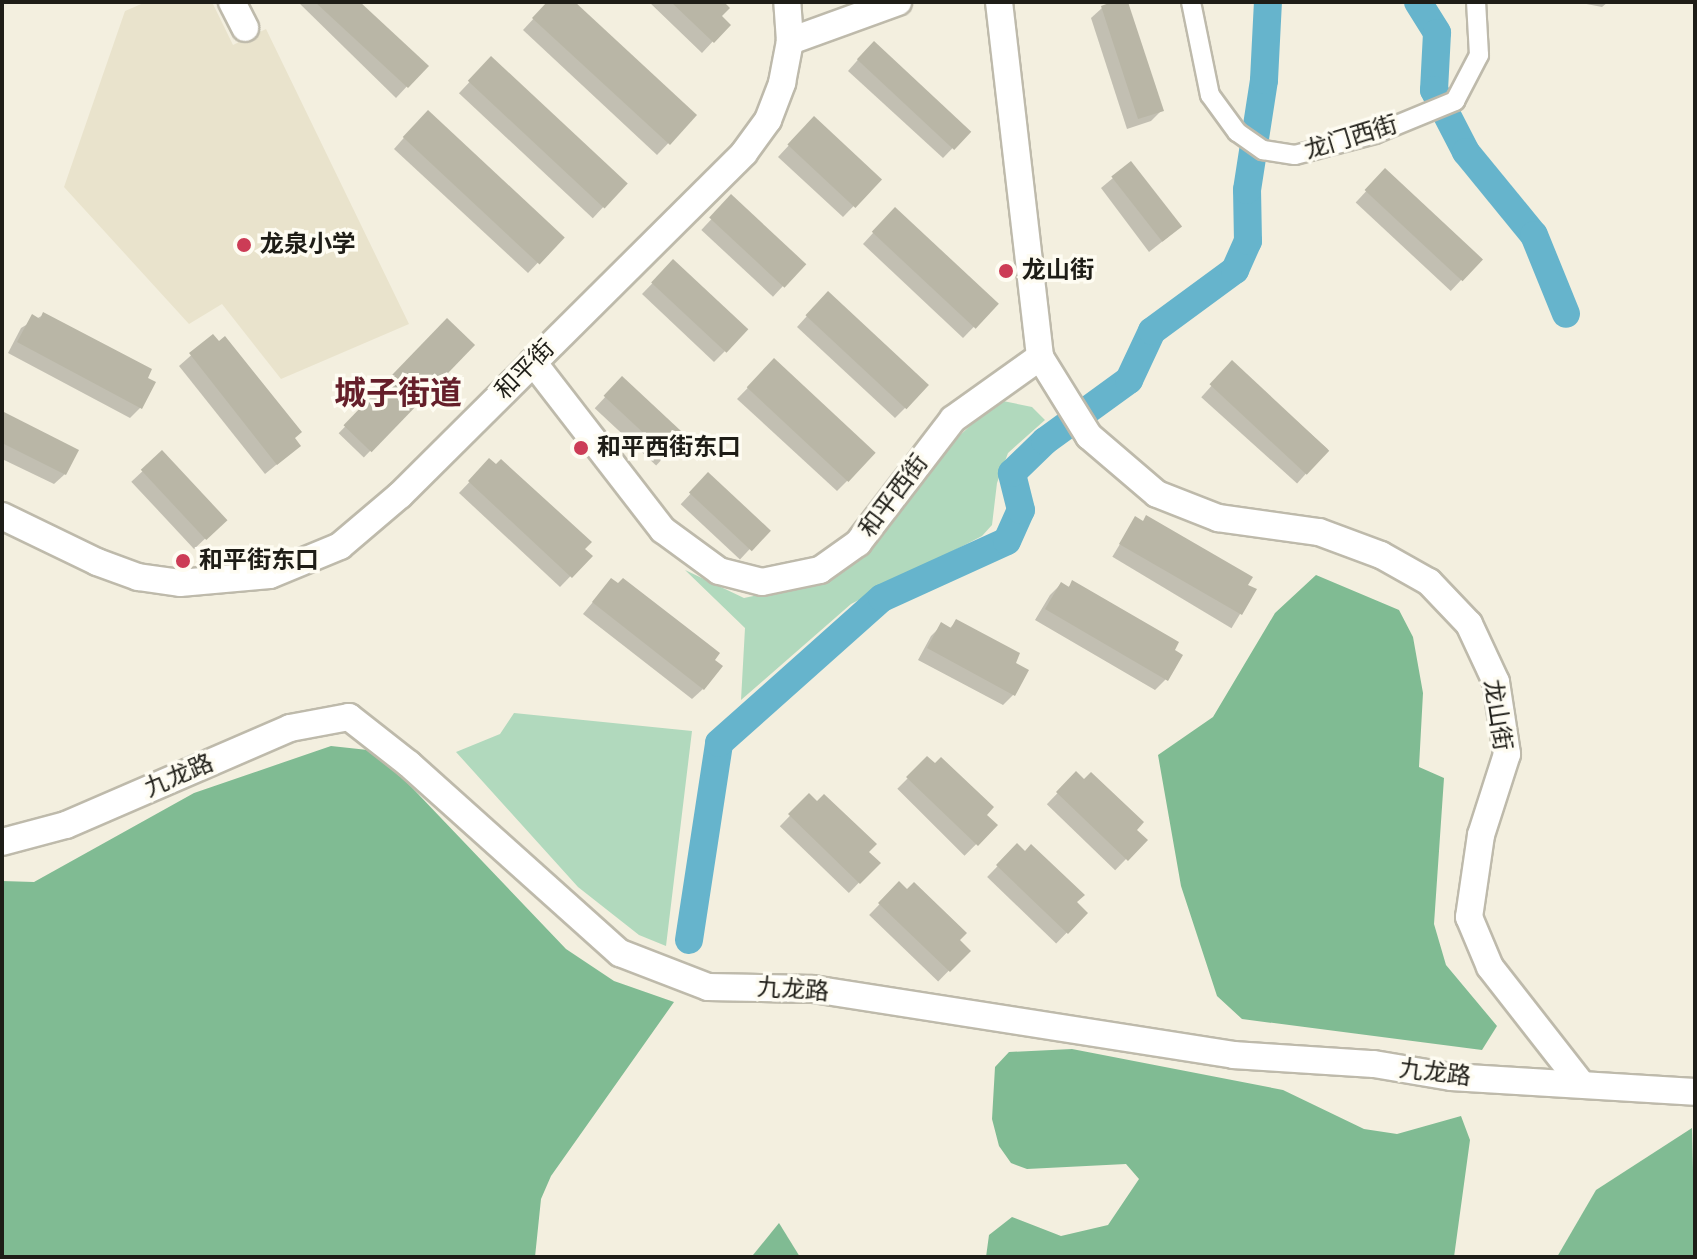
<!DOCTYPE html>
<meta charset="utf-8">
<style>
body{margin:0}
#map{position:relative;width:1697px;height:1259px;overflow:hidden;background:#f3efdf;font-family:"Work Sans","Noto Sans SC",sans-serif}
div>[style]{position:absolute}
.built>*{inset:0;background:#e9e3cc}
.green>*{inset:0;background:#b1d9bd}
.forest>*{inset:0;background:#80bb93}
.shadow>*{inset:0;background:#0003;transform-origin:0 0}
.river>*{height:28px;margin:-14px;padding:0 14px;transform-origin:14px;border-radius:14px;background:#66b4cc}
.building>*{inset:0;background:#b9b6a6;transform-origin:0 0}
.roads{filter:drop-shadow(2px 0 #bebaab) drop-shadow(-2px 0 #bebaab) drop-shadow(0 2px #bebaab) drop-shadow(0 -2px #bebaab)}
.street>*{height:18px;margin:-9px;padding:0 9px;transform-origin:9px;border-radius:9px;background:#fff}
.secondary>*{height:26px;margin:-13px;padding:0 13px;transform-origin:13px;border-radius:13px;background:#fff}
.dots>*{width:22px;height:22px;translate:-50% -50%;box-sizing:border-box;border:4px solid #fefcf2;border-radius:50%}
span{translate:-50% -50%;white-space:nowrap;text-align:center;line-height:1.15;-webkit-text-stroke:7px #fefcf2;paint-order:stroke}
.street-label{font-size:24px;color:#1e1d17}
.poi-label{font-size:24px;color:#1e1d17;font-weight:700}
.left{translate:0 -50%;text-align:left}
.district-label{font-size:32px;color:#651f2a;font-weight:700}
.frame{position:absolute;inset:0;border:4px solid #1e1d17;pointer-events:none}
</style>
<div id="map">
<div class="built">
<div style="clip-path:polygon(146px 2px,212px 2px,233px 45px,266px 29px,409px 324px,281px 379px,222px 304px,189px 324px,64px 187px,125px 11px)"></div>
</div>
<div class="green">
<div style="clip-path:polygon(998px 400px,1032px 407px,1045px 420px,1008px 453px,997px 483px,992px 525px,982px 536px,851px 604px,741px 700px,745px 628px,685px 570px,744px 598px,796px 587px)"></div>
<div style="clip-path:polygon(514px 713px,692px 731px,666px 946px,639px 935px,578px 887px,456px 752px,500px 734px)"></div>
</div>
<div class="forest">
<div style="clip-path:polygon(1316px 575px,1399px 610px,1413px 637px,1423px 693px,1419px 767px,1444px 778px,1434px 924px,1446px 965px,1497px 1026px,1482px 1050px,1242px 1019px,1217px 996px,1181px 886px,1158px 755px,1213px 717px,1275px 613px)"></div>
<div style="clip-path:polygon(331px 746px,377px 751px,566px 949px,614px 981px,674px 1002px,551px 1176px,541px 1199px,535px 1257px,2px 1257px,2px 881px,34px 882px,194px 793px)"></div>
<div style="clip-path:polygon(1072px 1049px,1283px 1090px,1364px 1129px,1397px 1134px,1461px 1116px,1470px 1140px,1454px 1257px,986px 1257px,989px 1235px,1012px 1217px,1061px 1236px,1108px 1225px,1139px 1179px,1126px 1164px,1027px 1169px,1011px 1163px,999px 1146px,992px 1119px,995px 1067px,1009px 1052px)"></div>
<div style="clip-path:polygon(1692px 1128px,1695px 1257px,1557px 1257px,1596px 1190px)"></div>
<div style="clip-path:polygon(779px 1223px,800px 1257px,752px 1257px,753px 1255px)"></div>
</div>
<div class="shadow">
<div style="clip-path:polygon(298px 2px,357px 2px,426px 66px,396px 98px)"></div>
<div style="clip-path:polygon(549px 2px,572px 2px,694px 116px,657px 155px,523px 30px)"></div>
<div style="clip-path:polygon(649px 2px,721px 2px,719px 16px,728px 25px,702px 53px)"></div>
<div style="clip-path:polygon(1126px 2px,1162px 110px,1151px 121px,1127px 129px,1091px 18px,1102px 8px)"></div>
<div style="clip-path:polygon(1576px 2px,1608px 2px,1602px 7px)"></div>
<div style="clip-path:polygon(863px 54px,969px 131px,943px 158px,848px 71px)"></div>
<div style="left:491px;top:59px;width:183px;height:47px;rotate:43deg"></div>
<div style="clip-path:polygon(417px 123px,562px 237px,528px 273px,394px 149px)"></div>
<div style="clip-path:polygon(804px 129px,880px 179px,843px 217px,778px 157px)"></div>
<div style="clip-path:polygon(1131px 163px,1168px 237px,1149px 252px,1101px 188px)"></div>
<div style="left:1385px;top:171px;width:130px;height:43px;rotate:43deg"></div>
<div style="left:732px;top:197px;width:98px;height:45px;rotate:43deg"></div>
<div style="clip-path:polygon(884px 221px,996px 304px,963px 338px,863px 244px)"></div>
<div style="clip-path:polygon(673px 262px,725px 351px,714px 362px,642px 294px)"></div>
<div style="clip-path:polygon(817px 305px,927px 386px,895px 418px,797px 327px)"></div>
<div style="clip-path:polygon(43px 315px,141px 407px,130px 418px,8px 353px,21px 328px)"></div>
<div style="left:447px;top:321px;width:35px;height:156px;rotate:44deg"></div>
<div style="clip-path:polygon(213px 336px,292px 439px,287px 456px,265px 474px,179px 366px)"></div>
<div style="clip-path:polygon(774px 361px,848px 480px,837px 491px,737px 399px)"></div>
<div style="left:1232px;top:363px;width:129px;height:46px;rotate:42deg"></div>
<div style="left:622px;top:379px;width:84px;height:40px;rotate:43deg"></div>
<div style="clip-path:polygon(2px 414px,65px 474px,54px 484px,2px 459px)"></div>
<div style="left:162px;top:453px;width:92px;height:42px;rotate:47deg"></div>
<div style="clip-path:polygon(479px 472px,590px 556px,560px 587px,459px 493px)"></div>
<div style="left:708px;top:475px;width:81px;height:40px;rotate:43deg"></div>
<div style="left:1135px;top:519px;width:139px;height:44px;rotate:31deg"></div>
<div style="clip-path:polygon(611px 580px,703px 689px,692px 699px,583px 614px)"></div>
<div style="clip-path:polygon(1073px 583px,1166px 679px,1155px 690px,1035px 620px,1050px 595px,1061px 584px,1067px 588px)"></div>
<div style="clip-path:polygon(956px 622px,1013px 663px,1014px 694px,1003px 705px,918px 660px,931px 636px,942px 625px,949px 629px)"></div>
<div style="left:927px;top:759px;width:95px;height:42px;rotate:45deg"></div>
<div style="left:1076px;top:774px;width:95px;height:42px;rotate:44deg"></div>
<div style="left:809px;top:796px;width:96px;height:42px;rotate:44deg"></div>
<div style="left:1017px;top:846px;width:96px;height:43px;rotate:44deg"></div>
<div style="left:899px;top:884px;width:96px;height:43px;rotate:44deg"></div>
</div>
<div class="river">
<div style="left:1418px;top:2px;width:36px;rotate:58deg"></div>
<div style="left:1437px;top:33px;width:57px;rotate:93deg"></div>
<div style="left:1434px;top:90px;width:70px;rotate:62.7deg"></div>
<div style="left:1466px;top:152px;width:107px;rotate:50.7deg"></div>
<div style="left:1534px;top:235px;width:85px;rotate:67.9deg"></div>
<div style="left:689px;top:940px;width:199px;rotate:-81.3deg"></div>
<div style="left:719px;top:743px;width:218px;rotate:-41.7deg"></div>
<div style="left:882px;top:598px;width:137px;rotate:-24.5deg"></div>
<div style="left:1007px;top:541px;width:34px;rotate:-66deg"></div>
<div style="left:1021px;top:510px;width:38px;rotate:-104deg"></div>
<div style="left:1012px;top:473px;width:46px;rotate:-44.1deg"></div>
<div style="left:1045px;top:441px;width:104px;rotate:-36deg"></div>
<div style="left:1129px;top:380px;width:54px;rotate:-64.9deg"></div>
<div style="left:1152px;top:331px;width:103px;rotate:-36.3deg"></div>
<div style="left:1235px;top:270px;width:32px;rotate:-66deg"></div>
<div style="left:1248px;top:241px;width:51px;rotate:-91.1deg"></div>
<div style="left:1247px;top:190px;width:111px;rotate:-81.2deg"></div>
<div style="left:1264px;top:80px;width:78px;rotate:-87.1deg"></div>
</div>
<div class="building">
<div style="clip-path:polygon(315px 2px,360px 2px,429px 66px,408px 88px)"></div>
<div style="clip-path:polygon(547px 2px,575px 2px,697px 115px,670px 145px,532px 18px)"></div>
<div style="clip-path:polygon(671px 2px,724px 2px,730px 8px,722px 16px,731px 25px,714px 43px)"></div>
<div style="clip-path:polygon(1112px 2px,1128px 2px,1164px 111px,1138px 119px,1101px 6px)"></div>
<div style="left:874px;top:41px;width:133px;height:25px;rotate:43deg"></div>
<div style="left:491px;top:56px;width:187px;height:34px;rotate:43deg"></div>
<div style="left:428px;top:110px;width:187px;height:37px;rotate:43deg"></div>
<div style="left:814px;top:116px;width:93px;height:39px;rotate:43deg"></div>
<div style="left:1131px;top:161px;width:83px;height:25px;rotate:52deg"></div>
<div style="left:1385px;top:168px;width:134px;height:30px;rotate:43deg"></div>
<div style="left:731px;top:194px;width:103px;height:32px;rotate:43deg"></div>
<div style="left:895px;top:207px;width:142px;height:34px;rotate:43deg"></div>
<div style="left:673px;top:259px;width:103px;height:32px;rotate:43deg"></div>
<div style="left:828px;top:291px;width:138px;height:33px;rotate:43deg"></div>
<div style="clip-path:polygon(43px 312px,152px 369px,148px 378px,156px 382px,142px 409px,17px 342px,32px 314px,40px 319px)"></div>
<div style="left:447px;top:318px;width:39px;height:149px;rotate:44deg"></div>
<div style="clip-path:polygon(213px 334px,219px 341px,225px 336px,302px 432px,295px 438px,301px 446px,277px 465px,189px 353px)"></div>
<div style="left:774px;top:358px;width:139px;height:40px;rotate:43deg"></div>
<div style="left:1232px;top:360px;width:133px;height:33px;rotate:43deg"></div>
<div style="left:622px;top:376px;width:88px;height:27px;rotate:43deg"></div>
<div style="clip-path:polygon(2px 411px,79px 450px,66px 475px,2px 443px)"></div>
<div style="left:162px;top:450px;width:96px;height:29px;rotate:47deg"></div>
<div style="clip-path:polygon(489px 458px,496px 464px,501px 459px,592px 542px,585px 549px,593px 556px,572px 578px,468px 481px)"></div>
<div style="left:708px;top:472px;width:86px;height:28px;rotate:43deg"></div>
<div style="clip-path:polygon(1146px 515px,1253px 577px,1248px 585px,1257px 589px,1242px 615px,1119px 544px,1135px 516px,1143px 521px)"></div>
<div style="clip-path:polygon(611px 578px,618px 583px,623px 578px,720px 653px,715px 660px,723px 666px,704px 690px,592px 602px)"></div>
<div style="clip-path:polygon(1072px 580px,1179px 642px,1175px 650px,1183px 655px,1168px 681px,1045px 609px,1061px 582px,1069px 587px)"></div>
<div style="clip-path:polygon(956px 619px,1020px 653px,1016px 663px,1029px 670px,1015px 696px,927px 648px,941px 622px,951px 628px)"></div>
<div style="clip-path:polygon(927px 756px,935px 763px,941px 757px,994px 807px,987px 815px,998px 825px,978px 846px,906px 777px)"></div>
<div style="clip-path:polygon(1076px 771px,1084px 779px,1091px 772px,1144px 822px,1137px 830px,1148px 840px,1128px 861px,1056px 792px)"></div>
<div style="clip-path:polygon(809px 793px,817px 801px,824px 794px,877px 844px,869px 852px,881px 863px,860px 884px,788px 814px)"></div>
<div style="clip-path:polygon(1017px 843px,1025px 851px,1031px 844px,1085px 895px,1077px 902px,1088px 913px,1068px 934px,996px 865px)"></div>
<div style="clip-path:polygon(899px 881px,907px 889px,914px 882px,967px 933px,960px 940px,971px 951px,950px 972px,878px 903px)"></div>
</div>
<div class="roads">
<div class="street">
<div style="left:1191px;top:2px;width:95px;rotate:78.5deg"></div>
<div style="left:1210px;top:95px;width:46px;rotate:53.9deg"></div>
<div style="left:1237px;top:132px;width:32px;rotate:35deg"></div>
<div style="left:1263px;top:150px;width:32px;rotate:9deg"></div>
<div style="left:1295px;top:155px;width:83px;rotate:-14.7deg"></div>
<div style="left:1375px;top:134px;width:87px;rotate:-22.4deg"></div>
<div style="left:1455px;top:101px;width:52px;rotate:-62.4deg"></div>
<div style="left:1479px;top:55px;width:53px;rotate:-93.2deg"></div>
</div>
<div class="secondary">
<div style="left:232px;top:2px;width:29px;rotate:63deg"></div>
<div style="left:999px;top:2px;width:357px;rotate:83.4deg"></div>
<div style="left:1040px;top:357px;width:93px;rotate:58.2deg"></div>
<div style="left:1089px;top:436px;width:89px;rotate:40.5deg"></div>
<div style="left:1157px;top:494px;width:66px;rotate:21.5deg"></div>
<div style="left:1218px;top:518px;width:102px;rotate:7.9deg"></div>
<div style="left:1319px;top:532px;width:66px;rotate:20.4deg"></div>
<div style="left:1381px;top:555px;width:55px;rotate:29.4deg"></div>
<div style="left:1429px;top:582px;width:58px;rotate:46.4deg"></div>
<div style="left:1469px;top:624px;width:64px;rotate:65deg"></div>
<div style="left:1496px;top:682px;width:73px;rotate:81.3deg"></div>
<div style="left:1507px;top:754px;width:85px;rotate:107.8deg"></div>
<div style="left:1481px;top:835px;width:83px;rotate:98.3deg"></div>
<div style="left:1469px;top:917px;width:54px;rotate:67.2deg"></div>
<div style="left:1490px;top:967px;width:146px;rotate:52deg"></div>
<div style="left:790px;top:41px;width:115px;rotate:-19.9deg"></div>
<div style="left:533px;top:362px;width:212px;rotate:52.3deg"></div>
<div style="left:663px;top:530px;width:69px;rotate:36.2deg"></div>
<div style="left:719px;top:571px;width:44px;rotate:14.3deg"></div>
<div style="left:762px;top:582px;width:59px;rotate:-11.7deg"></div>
<div style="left:820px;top:570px;width:47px;rotate:-35.4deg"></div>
<div style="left:858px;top:543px;width:156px;rotate:-52.5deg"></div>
<div style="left:953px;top:419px;width:107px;rotate:-35.5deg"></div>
<div style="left:2px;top:516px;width:106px;rotate:25.8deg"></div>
<div style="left:97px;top:562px;width:44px;rotate:20.1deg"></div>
<div style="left:138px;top:577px;width:42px;rotate:8.1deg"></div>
<div style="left:180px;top:583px;width:90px;rotate:-5.1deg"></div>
<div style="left:270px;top:575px;width:76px;rotate:-22.5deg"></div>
<div style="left:340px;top:546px;width:79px;rotate:-40.4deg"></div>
<div style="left:400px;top:495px;width:485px;rotate:-44.8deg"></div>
<div style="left:744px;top:153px;width:41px;rotate:-54deg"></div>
<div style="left:768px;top:120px;width:40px;rotate:-69deg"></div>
<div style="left:782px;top:83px;width:43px;rotate:-79.2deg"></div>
<div style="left:790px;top:41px;width:39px;rotate:-94deg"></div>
<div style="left:2px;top:842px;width:66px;rotate:-14.9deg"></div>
<div style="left:66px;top:825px;width:244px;rotate:-23.4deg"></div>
<div style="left:290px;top:728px;width:60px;rotate:-10.6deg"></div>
<div style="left:349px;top:717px;width:76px;rotate:38.1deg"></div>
<div style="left:409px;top:764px;width:283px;rotate:41.9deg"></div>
<div style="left:620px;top:953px;width:94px;rotate:21.1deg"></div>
<div style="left:708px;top:987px;width:105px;rotate:1.1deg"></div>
<div style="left:813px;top:989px;width:425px;rotate:8.9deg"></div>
<div style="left:1233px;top:1055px;width:141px;rotate:3.7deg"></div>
<div style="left:1374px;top:1064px;width:78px;rotate:9.6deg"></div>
<div style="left:1451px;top:1077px;width:244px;rotate:3.5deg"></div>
</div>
</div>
<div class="dots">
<div style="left:244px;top:245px;background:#cc3c56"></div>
<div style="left:1006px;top:271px;background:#cc3c56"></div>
<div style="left:581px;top:448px;background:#cc3c56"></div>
<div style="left:183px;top:561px;background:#cc3c56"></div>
</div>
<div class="street-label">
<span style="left:1351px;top:138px;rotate:-17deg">龙门西街</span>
<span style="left:525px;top:370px;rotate:-45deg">和平街</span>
<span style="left:894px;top:496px;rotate:-53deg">和平西街</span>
<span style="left:1497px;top:715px;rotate:81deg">龙山街</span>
<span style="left:179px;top:776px;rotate:-23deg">九龙路</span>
<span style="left:793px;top:990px;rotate:4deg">九龙路</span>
<span style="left:1435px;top:1073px;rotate:7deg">九龙路</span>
</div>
<div class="poi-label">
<span class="left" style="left:260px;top:245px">龙泉小学</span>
<span class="left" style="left:1022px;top:271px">龙山街</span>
<span class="left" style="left:597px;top:448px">和平西街东口</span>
<span class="left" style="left:199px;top:561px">和平街东口</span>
</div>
<div class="district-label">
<span style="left:398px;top:393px">城子街道</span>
</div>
<div class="frame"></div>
</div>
